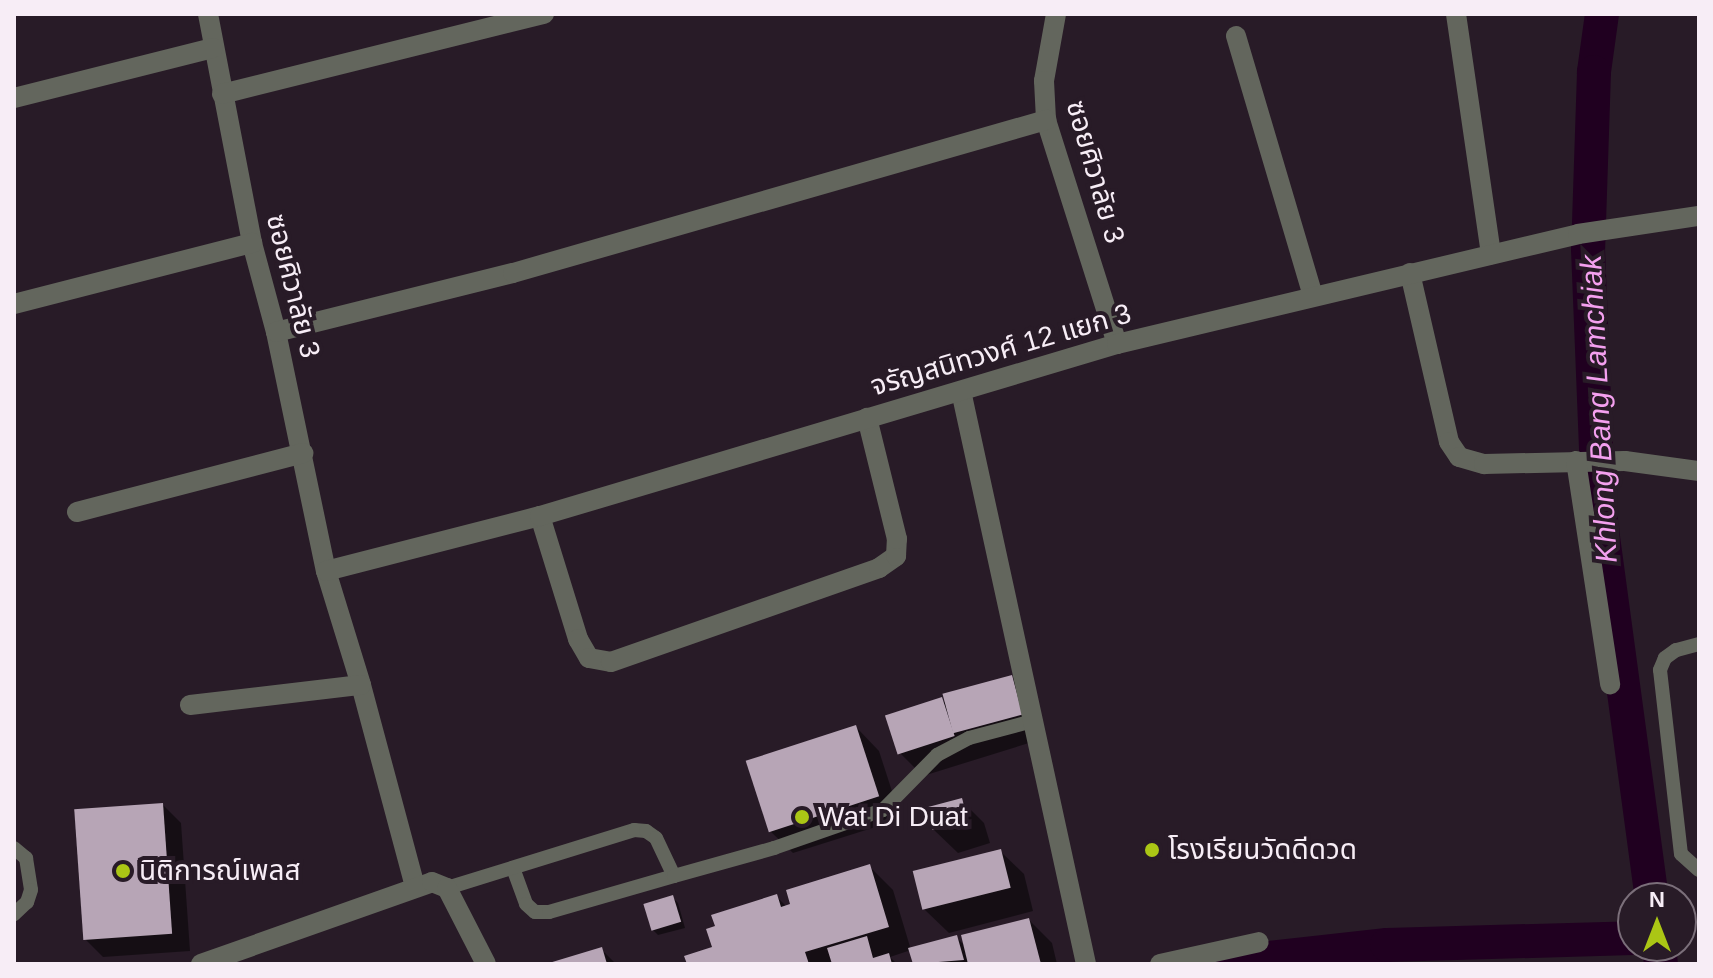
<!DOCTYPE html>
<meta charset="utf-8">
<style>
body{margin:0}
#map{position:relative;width:1713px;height:978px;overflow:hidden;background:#281b27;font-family:Arial,"Noto Sans Thai",sans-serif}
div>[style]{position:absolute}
.shadow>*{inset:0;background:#0007}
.canal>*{height:34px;margin:-17px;padding:0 17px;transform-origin:17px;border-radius:17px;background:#200020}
.building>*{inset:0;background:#b7a5b6;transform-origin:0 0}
.lane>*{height:14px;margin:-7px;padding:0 7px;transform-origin:7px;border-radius:7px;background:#63665d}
.street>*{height:20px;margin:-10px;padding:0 10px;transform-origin:10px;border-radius:10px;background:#63665d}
.dots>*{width:22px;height:22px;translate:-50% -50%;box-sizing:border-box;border:4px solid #281b27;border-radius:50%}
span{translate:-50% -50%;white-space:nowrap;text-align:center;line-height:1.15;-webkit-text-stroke:8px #281b27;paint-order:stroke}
.street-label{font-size:28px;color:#f7edf6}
.poi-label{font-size:28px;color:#f7edf6}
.left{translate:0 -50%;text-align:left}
.water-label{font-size:30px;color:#f4a0ef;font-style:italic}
.frame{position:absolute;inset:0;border:16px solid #f7edf6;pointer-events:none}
.north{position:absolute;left:1617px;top:882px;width:80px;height:80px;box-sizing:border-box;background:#281b27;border:2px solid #7b6f7a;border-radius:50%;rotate:0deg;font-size:22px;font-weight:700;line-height:32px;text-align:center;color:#f7edf6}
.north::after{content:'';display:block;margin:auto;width:28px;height:36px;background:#abc615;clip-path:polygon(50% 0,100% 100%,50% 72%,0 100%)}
</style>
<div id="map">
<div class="shadow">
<div style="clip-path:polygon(1012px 677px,1035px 701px,1045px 738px,923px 776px,900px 753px,941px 699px,949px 706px)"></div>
<div style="clip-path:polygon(856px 727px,879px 751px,901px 819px,793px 853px,769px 830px)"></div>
<div style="clip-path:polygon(961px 800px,984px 823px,990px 843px,958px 853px,934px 830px)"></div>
<div style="clip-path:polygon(163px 805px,181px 823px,190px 951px,103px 957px,85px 939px)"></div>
<div style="clip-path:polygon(1000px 851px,1024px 874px,1033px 911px,949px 933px,925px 910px)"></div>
<div style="clip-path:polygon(869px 866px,893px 890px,911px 950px,956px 937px,966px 947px,1029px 920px,1052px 943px,1057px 964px,915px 964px,911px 950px,890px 957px,897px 964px,689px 964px,777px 897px,787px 907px)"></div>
<div style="clip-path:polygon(672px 897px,678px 903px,685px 928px,658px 935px,653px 930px)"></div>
<div style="clip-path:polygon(601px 949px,616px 964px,554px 964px)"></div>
</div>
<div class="canal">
<div style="left:1602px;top:14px;width:59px;rotate:97.9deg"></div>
<div style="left:1594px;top:72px;width:177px;rotate:91.9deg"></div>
<div style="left:1588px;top:249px;width:251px;rotate:87.7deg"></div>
<div style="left:1598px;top:500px;width:402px;rotate:82.3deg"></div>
<div style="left:1659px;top:946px;width:18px;rotate:84deg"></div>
<div style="left:1215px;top:964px;width:173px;rotate:-6.3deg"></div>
<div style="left:1387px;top:945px;width:246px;rotate:-1.6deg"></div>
</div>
<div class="building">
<div style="left:1012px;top:675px;width:41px;height:72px;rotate:75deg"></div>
<div style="left:942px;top:697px;width:41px;height:60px;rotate:72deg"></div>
<div style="left:856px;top:725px;width:75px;height:116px;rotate:72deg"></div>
<div style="left:962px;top:798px;width:23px;height:37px;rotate:75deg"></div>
<div style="left:163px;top:803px;width:131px;height:89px;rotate:86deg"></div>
<div style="left:1001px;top:849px;width:40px;height:91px;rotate:76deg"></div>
<div style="clip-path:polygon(870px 864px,889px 927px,805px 952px,809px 964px,687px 964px,684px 956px,712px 947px,706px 929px,715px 926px,711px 915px,777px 894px,781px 907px,790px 904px,786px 890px)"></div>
<div style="left:673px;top:895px;width:28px;height:31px;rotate:73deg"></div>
<div style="clip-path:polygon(1029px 918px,1041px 964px,968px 964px,961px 935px)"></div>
<div style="clip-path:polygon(957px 935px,964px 960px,913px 964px,908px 948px)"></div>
<div style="clip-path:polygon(867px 936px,873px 958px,889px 953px,892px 964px,832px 964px,827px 948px)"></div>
<div style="clip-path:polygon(602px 947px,607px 964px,549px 964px,549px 963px)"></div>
</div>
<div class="lane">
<div style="left:1699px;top:644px;width:24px;rotate:165deg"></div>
<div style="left:1676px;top:650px;width:14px;rotate:144deg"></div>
<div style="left:1665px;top:658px;width:13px;rotate:113deg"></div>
<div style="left:1660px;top:670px;width:185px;rotate:83.5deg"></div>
<div style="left:1681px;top:854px;width:24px;rotate:42deg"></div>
<div style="left:14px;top:848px;width:16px;rotate:40deg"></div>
<div style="left:26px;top:858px;width:32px;rotate:81deg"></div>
<div style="left:31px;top:890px;width:13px;rotate:108deg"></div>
<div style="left:27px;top:902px;width:18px;rotate:137deg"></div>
<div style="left:513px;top:868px;width:38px;rotate:70deg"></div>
<div style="left:526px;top:904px;width:12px;rotate:42deg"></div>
<div style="left:535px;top:912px;width:14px"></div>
<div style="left:549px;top:912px;width:130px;rotate:-16.1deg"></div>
<div style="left:447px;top:888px;width:196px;rotate:-17.2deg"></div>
<div style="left:634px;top:830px;width:12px;rotate:5deg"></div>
<div style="left:646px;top:831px;width:12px;rotate:35deg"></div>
<div style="left:656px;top:838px;width:42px;rotate:64.7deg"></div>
<div style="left:674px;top:876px;width:104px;rotate:-15.6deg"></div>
<div style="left:774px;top:848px;width:115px;rotate:-19.2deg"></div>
<div style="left:883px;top:810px;width:77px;rotate:-45.5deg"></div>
<div style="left:937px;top:755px;width:36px;rotate:-28deg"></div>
<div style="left:969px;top:738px;width:66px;rotate:-14.9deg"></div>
</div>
<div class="street">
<div style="left:208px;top:14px;width:233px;rotate:79.1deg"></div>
<div style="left:252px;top:243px;width:92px;rotate:74.9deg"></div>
<div style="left:276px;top:332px;width:244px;rotate:78.2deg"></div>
<div style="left:326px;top:571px;width:119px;rotate:72.9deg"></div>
<div style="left:361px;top:685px;width:209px;rotate:75deg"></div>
<div style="left:1056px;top:14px;width:68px;rotate:100.2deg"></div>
<div style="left:1044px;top:81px;width:39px;rotate:87deg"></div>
<div style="left:1046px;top:120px;width:235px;rotate:72.4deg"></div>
<div style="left:1456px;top:14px;width:243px;rotate:81.7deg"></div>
<div style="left:1236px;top:36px;width:271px;rotate:73.5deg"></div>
<div style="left:222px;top:94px;width:332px;rotate:-14deg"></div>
<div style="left:14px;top:98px;width:205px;rotate:-14.1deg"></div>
<div style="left:1410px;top:273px;width:173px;rotate:77deg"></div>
<div style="left:1449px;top:442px;width:18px;rotate:56deg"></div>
<div style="left:1459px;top:457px;width:26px;rotate:16deg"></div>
<div style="left:1484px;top:464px;width:141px;rotate:-1.2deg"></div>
<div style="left:1625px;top:461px;width:75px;rotate:7.7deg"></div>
<div style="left:14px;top:304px;width:246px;rotate:-14.4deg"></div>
<div style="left:276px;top:332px;width:244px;rotate:-14deg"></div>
<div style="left:513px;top:273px;width:555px;rotate:-16.02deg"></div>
<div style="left:961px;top:391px;width:586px;rotate:77.69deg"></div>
<div style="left:1576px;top:461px;width:226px;rotate:81.3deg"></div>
<div style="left:77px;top:512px;width:234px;rotate:-14.6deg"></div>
<div style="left:540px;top:516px;width:129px;rotate:72.8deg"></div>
<div style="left:578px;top:639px;width:22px;rotate:60deg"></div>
<div style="left:589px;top:658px;width:22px;rotate:10deg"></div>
<div style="left:611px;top:662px;width:284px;rotate:-19.3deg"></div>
<div style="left:879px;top:568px;width:21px;rotate:-35deg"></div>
<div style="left:896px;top:556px;width:17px;rotate:-87deg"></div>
<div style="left:897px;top:539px;width:125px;rotate:-103.9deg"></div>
<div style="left:326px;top:571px;width:221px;rotate:-14.4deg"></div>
<div style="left:540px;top:516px;width:602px;rotate:-16.6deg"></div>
<div style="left:1117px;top:344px;width:474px;rotate:-13.4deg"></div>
<div style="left:1578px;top:234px;width:122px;rotate:-8.5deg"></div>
<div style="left:190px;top:705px;width:172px;rotate:-6.7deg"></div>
<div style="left:201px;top:964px;width:245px;rotate:-19.5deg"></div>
<div style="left:432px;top:882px;width:16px;rotate:22deg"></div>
<div style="left:447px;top:888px;width:85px;rotate:62.8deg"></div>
<div style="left:1160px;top:964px;width:101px;rotate:-12.5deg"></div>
</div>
<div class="dots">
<div style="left:802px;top:817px;background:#abc615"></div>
<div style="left:1152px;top:850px;background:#abc615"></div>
<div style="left:123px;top:871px;background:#abc615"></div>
</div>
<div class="street-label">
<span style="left:1095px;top:172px;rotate:74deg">ซอยศิวาลัย 3</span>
<span style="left:293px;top:286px;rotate:76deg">ซอยศิวาลัย 3</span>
<span style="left:1001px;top:350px;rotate:-16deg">จรัญสนิทวงศ์ 12 แยก 3</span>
</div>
<div class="poi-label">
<span class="left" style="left:818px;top:817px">Wat Di Duat</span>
<span class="left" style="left:1168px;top:850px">โรงเรียนวัดดีดวด</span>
<span class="left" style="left:139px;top:871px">นิติการณ์เพลส</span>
</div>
<div class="water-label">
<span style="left:1599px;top:409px;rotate:-93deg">Khlong Bang Lamchiak</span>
</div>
<div class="frame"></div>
<div class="north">N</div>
</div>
